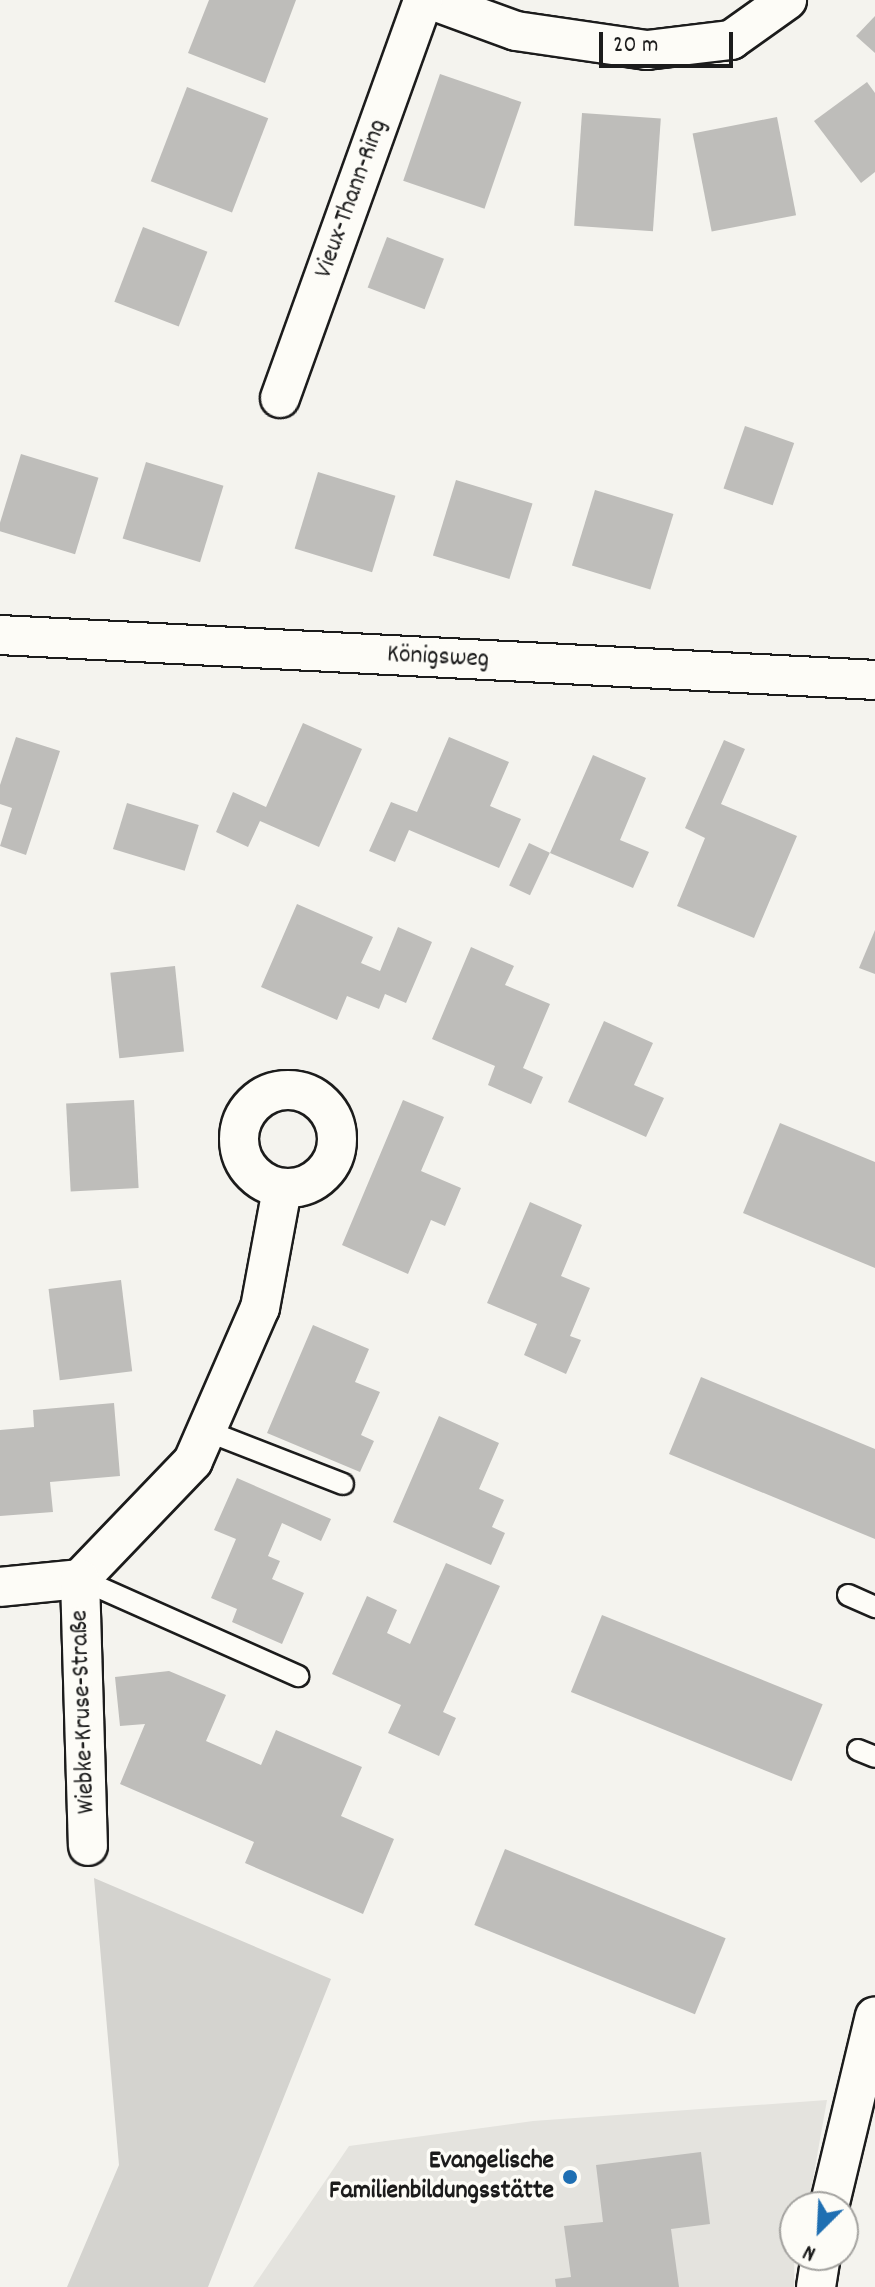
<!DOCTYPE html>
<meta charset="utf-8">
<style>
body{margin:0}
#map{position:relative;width:875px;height:2287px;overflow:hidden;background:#f4f3ee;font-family:Dekko,sans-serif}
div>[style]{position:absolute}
.built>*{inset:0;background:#e4e3de}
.green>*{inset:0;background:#d4d3cf}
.building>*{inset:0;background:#bebdba;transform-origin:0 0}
.roads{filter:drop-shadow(2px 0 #1c1c1c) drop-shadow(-2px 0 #1c1c1c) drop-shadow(0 2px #1c1c1c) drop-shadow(0 -2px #1c1c1c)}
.service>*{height:20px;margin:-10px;padding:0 10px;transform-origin:10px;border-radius:10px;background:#fdfcf7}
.minor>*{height:38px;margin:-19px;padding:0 19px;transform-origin:19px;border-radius:19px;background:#fdfcf7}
.minor>.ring{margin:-19px;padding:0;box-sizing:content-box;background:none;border:38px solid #fdfcf7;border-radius:50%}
.dots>*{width:22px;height:22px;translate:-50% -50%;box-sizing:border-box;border:4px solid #fdfcf7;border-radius:50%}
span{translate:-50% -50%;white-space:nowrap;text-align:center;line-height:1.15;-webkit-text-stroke:7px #fdfcf7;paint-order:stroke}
.street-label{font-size:26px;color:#1c1c1c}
.poi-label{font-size:26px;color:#1c1c1c;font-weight:700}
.right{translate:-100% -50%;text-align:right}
.north{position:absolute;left:779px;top:2191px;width:80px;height:80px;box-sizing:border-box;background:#fdfcf7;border:2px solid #a3a29f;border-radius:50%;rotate:204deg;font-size:22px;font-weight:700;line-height:32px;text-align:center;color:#1c1c1c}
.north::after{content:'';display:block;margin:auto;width:28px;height:36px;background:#1f6fb2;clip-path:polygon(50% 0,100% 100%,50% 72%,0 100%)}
.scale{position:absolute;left:599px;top:32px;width:134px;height:36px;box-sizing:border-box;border:4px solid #1c1c1c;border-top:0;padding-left:10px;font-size:24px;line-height:28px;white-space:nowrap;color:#1c1c1c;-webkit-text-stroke:6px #fdfcf7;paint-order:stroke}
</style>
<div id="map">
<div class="built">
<div style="clip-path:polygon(827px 2100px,808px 2207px,795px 2207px,794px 2287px,253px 2287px,349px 2146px,533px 2121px)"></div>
</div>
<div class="green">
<div style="clip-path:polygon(94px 1878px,331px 1979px,208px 2287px,67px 2287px,119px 2165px)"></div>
</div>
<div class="building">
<div style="clip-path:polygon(209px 0,296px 0,265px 83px,188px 53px)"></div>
<div style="clip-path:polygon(875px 16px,875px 53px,856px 36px)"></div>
<div style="left:440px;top:74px;width:86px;height:113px;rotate:19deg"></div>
<div style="clip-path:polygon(867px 82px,875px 93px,875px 172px,861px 183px,814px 121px)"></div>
<div style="left:187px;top:87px;width:87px;height:101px;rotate:21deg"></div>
<div style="left:582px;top:113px;width:79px;height:113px;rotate:4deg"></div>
<div style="left:777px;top:117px;width:100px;height:86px;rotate:79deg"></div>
<div style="left:143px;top:227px;width:69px;height:80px;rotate:21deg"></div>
<div style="left:387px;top:237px;width:61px;height:54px;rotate:21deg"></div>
<div style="left:745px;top:426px;width:52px;height:66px;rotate:19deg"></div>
<div style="left:21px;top:454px;width:81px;height:80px;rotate:17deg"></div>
<div style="left:146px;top:462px;width:81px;height:80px;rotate:17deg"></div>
<div style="left:318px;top:472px;width:81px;height:80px;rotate:17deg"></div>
<div style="left:456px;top:480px;width:80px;height:79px;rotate:17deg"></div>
<div style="left:595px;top:490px;width:82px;height:79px;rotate:17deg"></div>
<div style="clip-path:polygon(303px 723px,362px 749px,319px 847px,260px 821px,248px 847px,216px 832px,233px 792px,266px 807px)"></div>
<div style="clip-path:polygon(16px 737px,60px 751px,26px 855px,0 846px,12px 808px,0 804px,0 785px)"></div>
<div style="clip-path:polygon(449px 737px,509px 762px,490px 806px,521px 819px,499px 868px,409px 830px,395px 862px,369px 851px,391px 802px,417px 812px)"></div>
<div style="clip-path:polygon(724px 740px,745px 749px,721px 804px,797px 836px,754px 938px,677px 906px,705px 838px,685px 828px)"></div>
<div style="clip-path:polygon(593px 755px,646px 778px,620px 840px,649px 852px,633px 888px,550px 853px)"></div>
<div style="left:127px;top:803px;width:75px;height:48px;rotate:17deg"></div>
<div style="left:529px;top:843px;width:23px;height:47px;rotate:25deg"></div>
<div style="clip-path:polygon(297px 904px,373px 937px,361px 963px,380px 971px,398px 927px,432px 942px,406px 1003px,385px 994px,379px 1009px,347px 996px,337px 1020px,261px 987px)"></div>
<div style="clip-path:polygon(875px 930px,875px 974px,859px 968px)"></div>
<div style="clip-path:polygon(471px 947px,514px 966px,505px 985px,550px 1004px,523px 1068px,543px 1077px,531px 1104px,488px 1085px,495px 1066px,432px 1039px)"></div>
<div style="left:175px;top:966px;width:86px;height:65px;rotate:84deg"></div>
<div style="clip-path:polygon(604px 1021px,653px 1043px,634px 1085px,664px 1098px,646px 1137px,568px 1102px)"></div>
<div style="left:134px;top:1100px;width:88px;height:68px;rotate:87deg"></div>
<div style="clip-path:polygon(403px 1100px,444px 1117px,421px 1171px,461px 1188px,445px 1226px,431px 1220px,408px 1274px,342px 1245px)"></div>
<div style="clip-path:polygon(780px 1123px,875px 1162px,875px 1268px,743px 1213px)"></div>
<div style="clip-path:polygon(530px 1202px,582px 1225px,561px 1276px,590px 1288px,570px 1336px,581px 1340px,566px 1374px,524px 1355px,537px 1324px,487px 1303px)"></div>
<div style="left:121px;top:1280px;width:92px;height:73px;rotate:83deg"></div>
<div style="clip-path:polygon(313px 1325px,369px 1349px,355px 1382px,380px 1392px,361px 1435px,374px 1441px,360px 1472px,267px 1433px)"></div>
<div style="clip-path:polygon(701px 1377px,875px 1449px,875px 1539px,669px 1454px)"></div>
<div style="clip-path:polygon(114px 1403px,120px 1476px,50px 1482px,53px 1512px,0 1516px,0 1430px,34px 1427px,33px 1410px)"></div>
<div style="clip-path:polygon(439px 1416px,499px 1443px,479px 1489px,504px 1500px,492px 1527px,505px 1533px,491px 1565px,393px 1522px)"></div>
<div style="clip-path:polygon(237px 1478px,331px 1519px,321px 1541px,282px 1523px,268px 1556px,280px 1561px,272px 1579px,304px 1593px,282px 1644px,232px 1622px,237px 1609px,211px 1598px,236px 1539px,214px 1530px)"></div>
<div style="clip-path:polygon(446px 1563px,500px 1586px,443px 1712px,456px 1718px,439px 1756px,388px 1733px,401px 1705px,332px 1674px,367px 1596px,397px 1610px,387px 1633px,410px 1644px)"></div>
<div style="left:602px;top:1615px;width:238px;height:83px;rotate:22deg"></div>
<div style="clip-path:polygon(169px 1671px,226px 1695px,206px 1741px,261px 1765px,276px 1730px,362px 1767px,341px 1816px,394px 1839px,363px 1914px,245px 1863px,254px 1842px,120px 1784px,145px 1724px,120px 1726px,115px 1677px)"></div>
<div style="left:505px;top:1849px;width:238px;height:82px;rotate:22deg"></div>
<div style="clip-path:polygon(701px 2152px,710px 2224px,671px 2229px,679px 2287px,556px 2287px,555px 2279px,571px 2277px,564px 2226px,603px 2222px,596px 2165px)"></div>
</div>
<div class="roads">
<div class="service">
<div style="left:207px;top:1431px;width:146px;rotate:21.3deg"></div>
<div style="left:80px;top:1579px;width:239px;rotate:24deg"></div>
<div style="left:848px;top:1595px;width:30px;rotate:24deg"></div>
<div style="left:858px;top:1750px;width:18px;rotate:22deg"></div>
</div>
<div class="minor">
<div style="left:431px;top:0;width:90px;rotate:20deg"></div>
<div style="left:516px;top:31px;width:132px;rotate:8.3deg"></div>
<div style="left:647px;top:50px;width:85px;rotate:-6.8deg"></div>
<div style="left:731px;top:40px;width:69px;rotate:-35.5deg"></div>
<div style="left:280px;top:398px;width:423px;rotate:-70.2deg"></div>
<div style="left:0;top:635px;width:876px;rotate:2.94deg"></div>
<div class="ring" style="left:239px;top:1090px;width:60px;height:60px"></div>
<div style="left:80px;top:1579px;width:163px;rotate:-46.2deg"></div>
<div style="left:193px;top:1461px;width:167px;rotate:-66.4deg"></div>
<div style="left:260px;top:1308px;width:121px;rotate:-79.5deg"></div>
<div style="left:0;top:1587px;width:80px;rotate:-5.7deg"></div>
<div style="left:80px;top:1579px;width:267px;rotate:88.3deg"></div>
<div style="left:829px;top:2207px;width:196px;rotate:-76.5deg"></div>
<div style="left:816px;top:2287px;width:32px;rotate:-81deg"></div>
</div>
</div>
<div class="dots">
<div style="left:570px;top:2177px;background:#1f6fb2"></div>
</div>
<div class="street-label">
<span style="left:352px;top:199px;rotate:-70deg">Vieux-Thann-Ring</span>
<span style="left:438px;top:658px;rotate:3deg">Königsweg</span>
<span style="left:84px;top:1712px;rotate:-92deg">Wiebke-Kruse-Straße</span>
</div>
<div class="poi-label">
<span class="right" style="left:554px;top:2177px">Evangelische<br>Familienbildungsstätte</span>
</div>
<div class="north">N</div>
<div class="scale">20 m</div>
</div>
